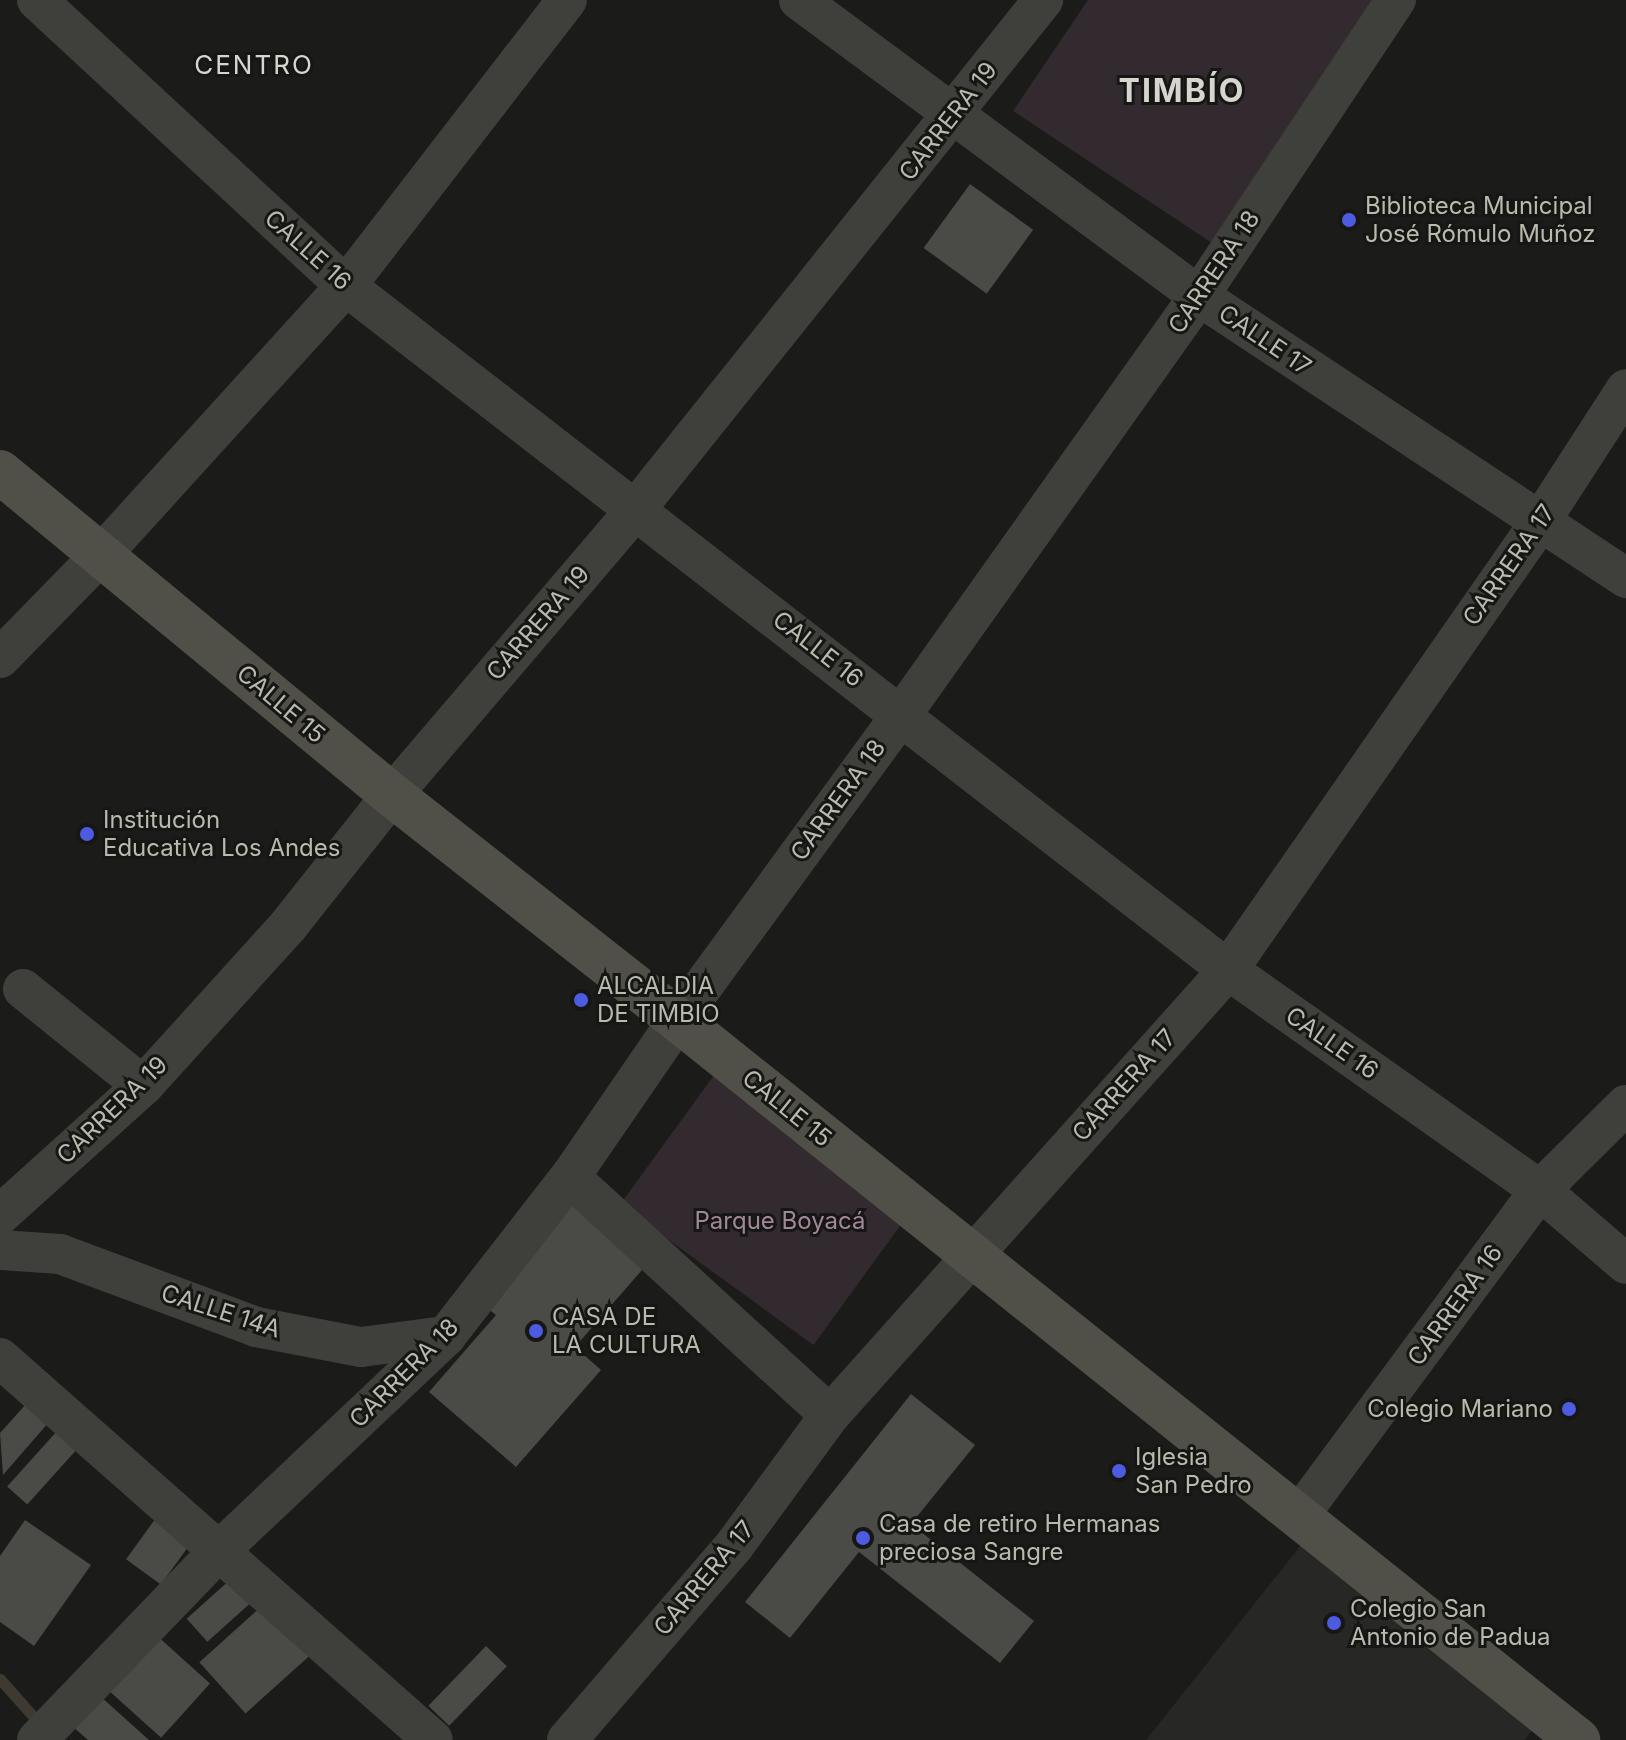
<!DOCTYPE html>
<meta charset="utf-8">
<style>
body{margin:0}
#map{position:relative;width:1626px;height:1740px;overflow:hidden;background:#1b1b19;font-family:Inter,sans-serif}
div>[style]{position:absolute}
.built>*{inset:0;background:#272825}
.green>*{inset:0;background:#322a2f;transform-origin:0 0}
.stream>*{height:11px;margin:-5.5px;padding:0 5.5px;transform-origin:5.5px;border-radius:5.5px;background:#3e3a31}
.building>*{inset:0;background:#4a4b46;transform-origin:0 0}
.street>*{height:40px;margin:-20px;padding:0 20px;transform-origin:20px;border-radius:20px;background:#3f403b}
.secondary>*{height:44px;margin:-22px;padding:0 22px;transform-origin:22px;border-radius:22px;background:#505049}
.dots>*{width:22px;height:22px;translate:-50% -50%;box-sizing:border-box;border:4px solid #161614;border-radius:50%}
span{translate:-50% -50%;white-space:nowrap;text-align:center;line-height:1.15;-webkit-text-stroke:6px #161614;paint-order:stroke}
.street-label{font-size:24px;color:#b9b9ad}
.poi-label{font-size:24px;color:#b9b9ad}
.left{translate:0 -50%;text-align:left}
.right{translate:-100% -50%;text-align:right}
.park-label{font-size:24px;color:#a2869a}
.neighbourhood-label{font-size:26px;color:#d6d6ce;letter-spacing:2px}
.district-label{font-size:32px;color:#d6d6ce;font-weight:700;letter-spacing:2px}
</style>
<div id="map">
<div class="built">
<div style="clip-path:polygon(1313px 1530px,1544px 1717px,1524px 1740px,1146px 1740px)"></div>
</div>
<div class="green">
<div style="clip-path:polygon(1088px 0,1384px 0,1218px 247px,1013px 111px)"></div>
<div style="left:720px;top:1067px;width:239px;height:170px;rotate:36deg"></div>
</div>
<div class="stream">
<div style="left:0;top:1679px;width:62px;rotate:48.3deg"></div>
</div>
<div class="building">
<div style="left:970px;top:184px;width:78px;height:79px;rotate:36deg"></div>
<div style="clip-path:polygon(575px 1199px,648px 1263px,575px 1347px,601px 1370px,516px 1467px,429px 1392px,496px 1315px,482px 1304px)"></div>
<div style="clip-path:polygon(911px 1394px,975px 1445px,911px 1524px,1034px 1621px,1000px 1663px,859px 1552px,790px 1638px,745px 1602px)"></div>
<div style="clip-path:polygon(27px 1403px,49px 1422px,3px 1475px,0 1433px)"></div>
<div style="left:58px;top:1430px;width:27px;height:76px;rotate:42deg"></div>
<div style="left:156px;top:1518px;width:43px;height:51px;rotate:36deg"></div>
<div style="clip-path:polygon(25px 1520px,91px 1565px,34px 1646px,0 1622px,0 1556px)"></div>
<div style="left:232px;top:1578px;width:31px;height:61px;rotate:48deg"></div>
<div style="left:264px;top:1604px;width:69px;height:87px;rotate:48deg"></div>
<div style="left:155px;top:1634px;width:74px;height:73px;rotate:42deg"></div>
<div style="left:486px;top:1646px;width:29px;height:83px;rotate:44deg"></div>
<div style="clip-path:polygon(100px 1696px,149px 1740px,88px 1740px,72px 1726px)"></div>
</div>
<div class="street">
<div style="left:37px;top:0;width:421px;rotate:42.8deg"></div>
<div style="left:346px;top:286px;width:1116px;rotate:37.79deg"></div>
<div style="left:1228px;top:970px;width:382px;rotate:35.2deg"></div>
<div style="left:1540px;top:1190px;width:113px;rotate:40.7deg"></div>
<div style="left:799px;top:0;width:498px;rotate:36.5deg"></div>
<div style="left:1199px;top:296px;width:512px;rotate:33.44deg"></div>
<div style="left:0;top:658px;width:144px;rotate:-45.6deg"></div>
<div style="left:101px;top:555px;width:364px;rotate:-47.7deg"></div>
<div style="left:346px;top:286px;width:361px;rotate:-52.3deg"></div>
<div style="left:23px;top:989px;width:154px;rotate:38.9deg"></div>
<div style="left:570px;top:1177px;width:352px;rotate:42.5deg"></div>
<div style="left:0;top:1215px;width:193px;rotate:-42.1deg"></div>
<div style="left:143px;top:1086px;width:216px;rotate:-47.8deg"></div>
<div style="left:288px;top:926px;width:167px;rotate:-51.6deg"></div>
<div style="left:392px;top:795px;width:376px;rotate:-49.5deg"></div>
<div style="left:636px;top:509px;width:652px;rotate:-51.35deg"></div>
<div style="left:0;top:1250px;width:60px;rotate:3.8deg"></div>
<div style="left:60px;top:1254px;width:209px;rotate:20.4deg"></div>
<div style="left:256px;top:1327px;width:107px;rotate:10.8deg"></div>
<div style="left:361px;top:1347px;width:86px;rotate:-7.4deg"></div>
<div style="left:0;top:1358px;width:577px;rotate:41.42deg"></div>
<div style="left:1298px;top:1517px;width:407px;rotate:-53.5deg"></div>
<div style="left:1540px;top:1190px;width:121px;rotate:-44.7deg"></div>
<div style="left:37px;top:1740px;width:264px;rotate:-46.1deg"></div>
<div style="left:220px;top:1550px;width:311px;rotate:-43.4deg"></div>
<div style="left:446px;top:1336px;width:202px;rotate:-52.1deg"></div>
<div style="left:570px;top:1177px;width:191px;rotate:-55.5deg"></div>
<div style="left:678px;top:1020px;width:379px;rotate:-53.8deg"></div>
<div style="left:902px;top:714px;width:513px;rotate:-54.61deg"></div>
<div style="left:1199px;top:296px;width:356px;rotate:-56.4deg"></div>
<div style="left:567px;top:1740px;width:256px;rotate:-49.3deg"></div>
<div style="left:734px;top:1546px;width:162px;rotate:-53.8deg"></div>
<div style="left:830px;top:1415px;width:597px;rotate:-48.19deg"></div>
<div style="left:1228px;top:970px;width:546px;rotate:-55.15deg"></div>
<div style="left:1540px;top:522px;width:158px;rotate:-57.1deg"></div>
</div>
<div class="secondary">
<div style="left:0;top:472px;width:508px;rotate:39.49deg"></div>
<div style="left:392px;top:795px;width:364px;rotate:38.2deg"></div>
<div style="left:678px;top:1020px;width:1153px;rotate:38.66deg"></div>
</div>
<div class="dots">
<div style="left:1349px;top:220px;background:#4d5be0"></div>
<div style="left:87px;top:834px;background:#4d5be0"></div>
<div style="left:581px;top:1000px;background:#4d5be0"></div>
<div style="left:536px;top:1331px;background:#4d5be0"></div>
<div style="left:1569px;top:1409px;background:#4d5be0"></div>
<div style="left:1119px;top:1471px;background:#4d5be0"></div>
<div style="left:863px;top:1538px;background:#4d5be0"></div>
<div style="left:1334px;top:1623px;background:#4d5be0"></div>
</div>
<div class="street-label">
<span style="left:948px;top:121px;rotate:-52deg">CARRERA 19</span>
<span style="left:308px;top:250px;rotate:42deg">CALLE 16</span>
<span style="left:1214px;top:272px;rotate:-56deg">CARRERA 18</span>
<span style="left:1265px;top:340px;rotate:34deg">CALLE 17</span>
<span style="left:1509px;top:565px;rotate:-55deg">CARRERA 17</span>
<span style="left:538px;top:623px;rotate:-49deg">CARRERA 19</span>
<span style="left:818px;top:649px;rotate:38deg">CALLE 16</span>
<span style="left:281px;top:704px;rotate:40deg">CALLE 15</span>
<span style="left:838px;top:800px;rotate:-54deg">CARRERA 18</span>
<span style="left:1332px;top:1043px;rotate:35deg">CALLE 16</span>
<span style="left:1124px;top:1085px;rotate:-48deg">CARRERA 17</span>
<span style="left:787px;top:1108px;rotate:39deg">CALLE 15</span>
<span style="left:112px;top:1110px;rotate:-44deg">CARRERA 19</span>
<span style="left:1455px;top:1305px;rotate:-54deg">CARRERA 16</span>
<span style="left:221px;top:1311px;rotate:18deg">CALLE 14A</span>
<span style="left:404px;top:1373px;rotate:-45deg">CARRERA 18</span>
<span style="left:704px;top:1578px;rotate:-50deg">CARRERA 17</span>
</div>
<div class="poi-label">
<span class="left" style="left:1365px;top:220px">Biblioteca Municipal<br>José Rómulo Muñoz</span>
<span class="left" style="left:103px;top:834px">Institución<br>Educativa Los Andes</span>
<span class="left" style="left:597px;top:1000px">ALCALDIA<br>DE TIMBIO</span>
<span class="left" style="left:552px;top:1331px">CASA DE<br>LA CULTURA</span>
<span class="right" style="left:1553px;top:1409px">Colegio Mariano</span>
<span class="left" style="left:1135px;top:1471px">Iglesia<br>San Pedro</span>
<span class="left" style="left:879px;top:1538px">Casa de retiro Hermanas<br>preciosa Sangre</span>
<span class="left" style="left:1350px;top:1623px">Colegio San<br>Antonio de Padua</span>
</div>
<div class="park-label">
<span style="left:780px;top:1221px">Parque Boyacá</span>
</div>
<div class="neighbourhood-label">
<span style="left:254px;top:65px">CENTRO</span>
</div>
<div class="district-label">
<span style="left:1182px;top:91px">TIMBÍO</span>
</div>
</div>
